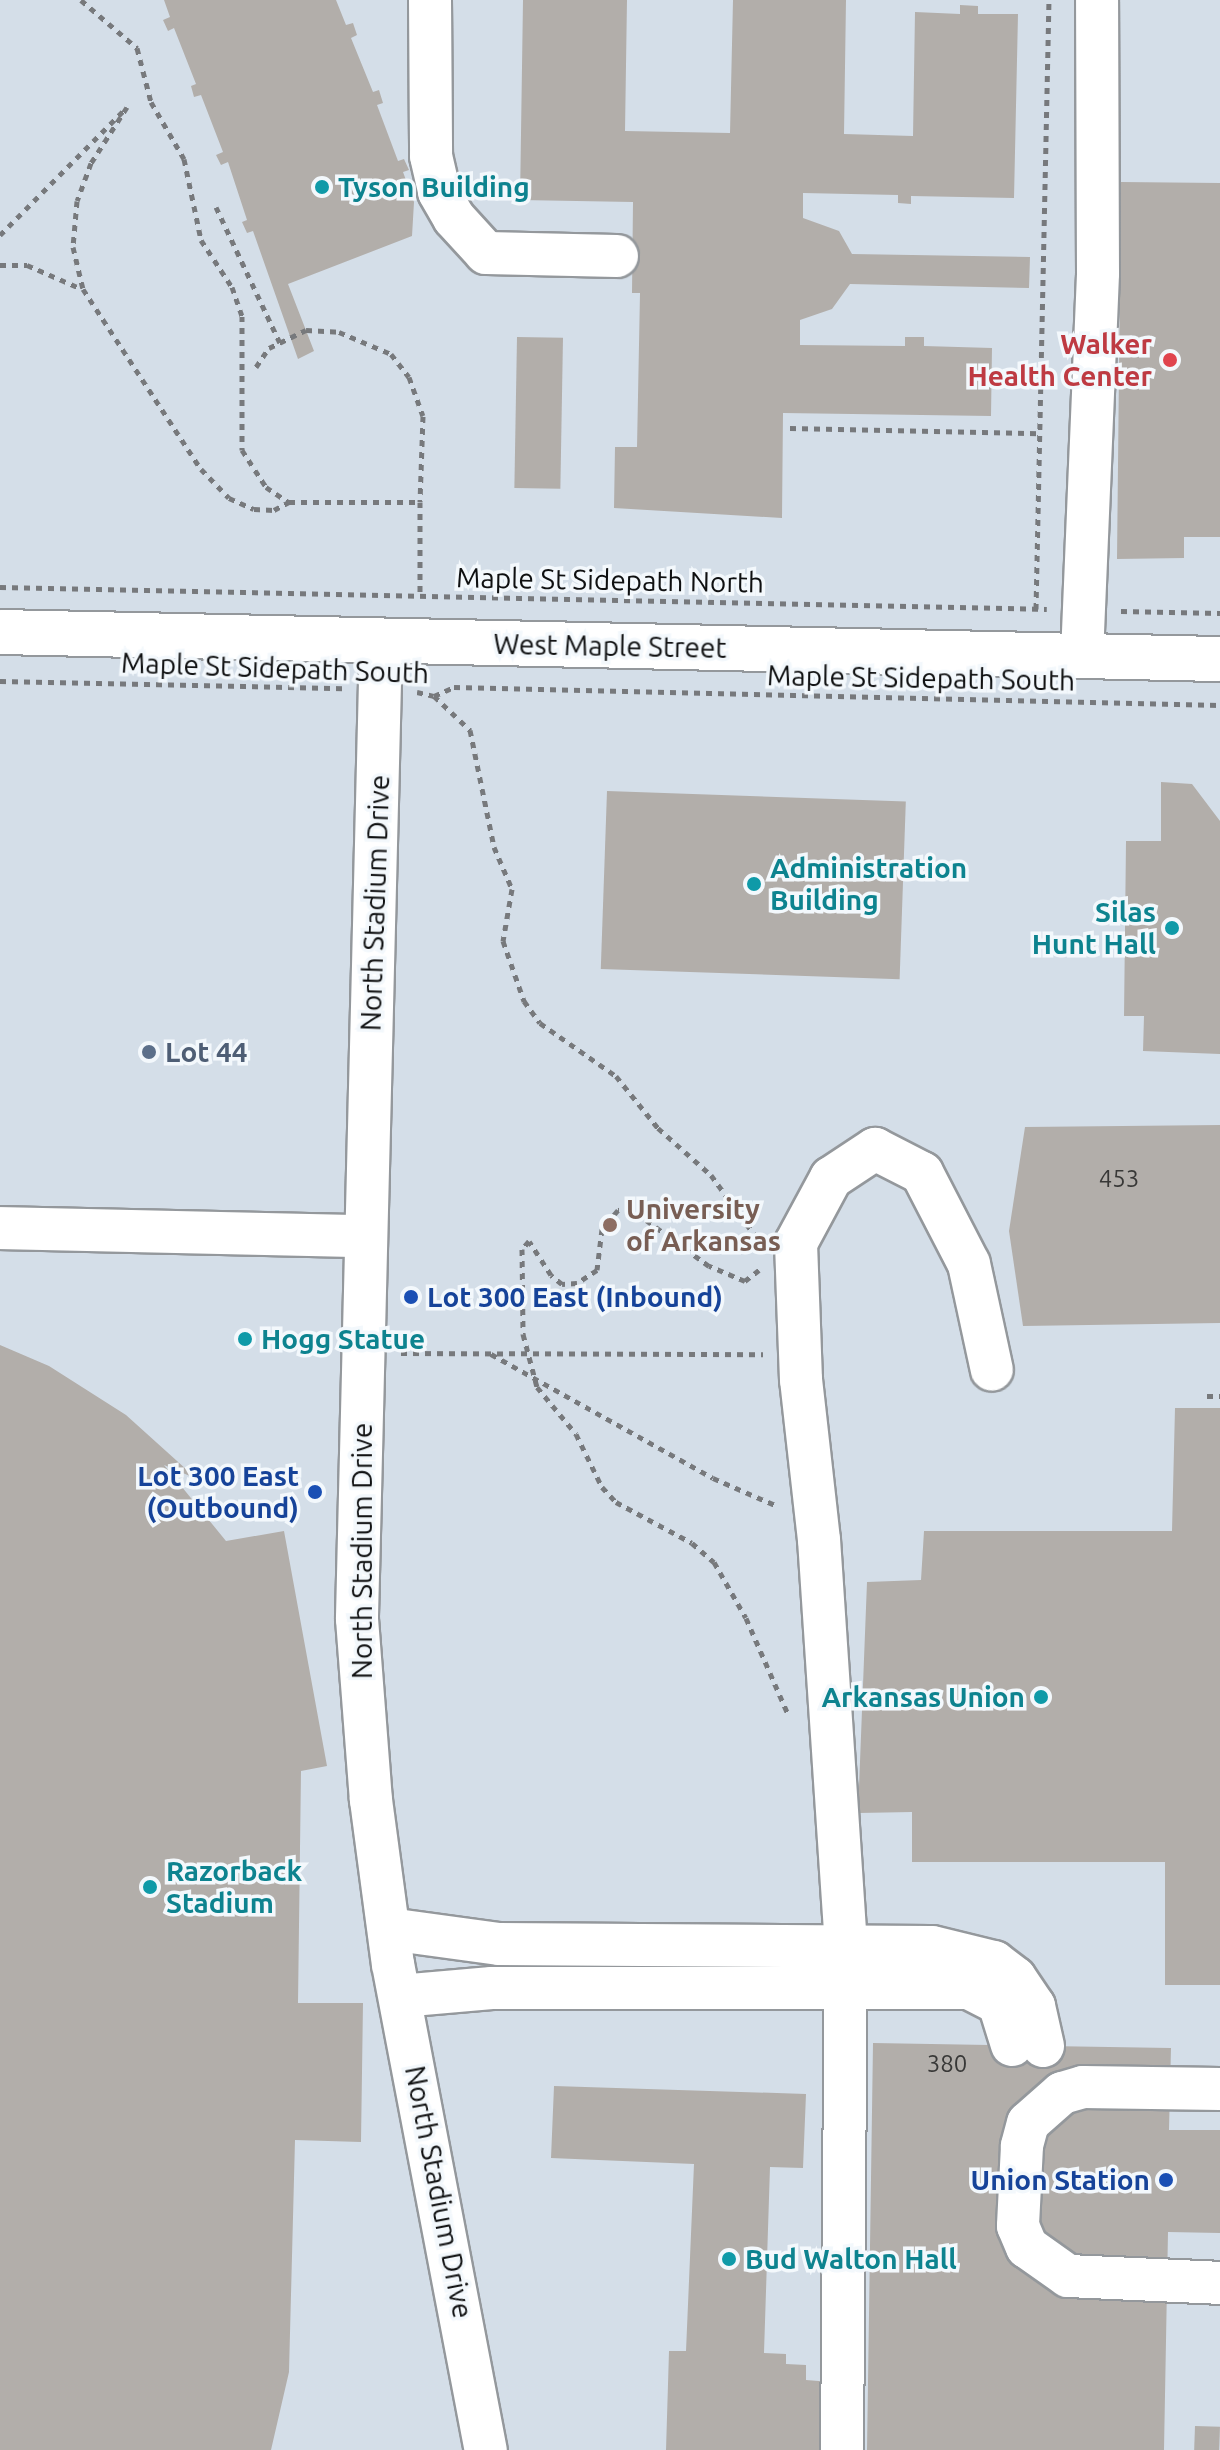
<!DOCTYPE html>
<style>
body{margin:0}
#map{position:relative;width:1220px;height:2450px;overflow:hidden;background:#e6eaef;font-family:Ubuntu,sans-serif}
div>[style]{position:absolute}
.built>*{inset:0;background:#d4dee8;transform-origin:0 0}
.building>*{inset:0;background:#b2aeaa;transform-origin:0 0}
.path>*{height:5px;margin-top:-2.5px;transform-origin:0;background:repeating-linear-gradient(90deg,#77797c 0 6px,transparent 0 12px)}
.roads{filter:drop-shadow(2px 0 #94989c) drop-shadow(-2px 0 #94989c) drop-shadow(0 2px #94989c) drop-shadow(0 -2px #94989c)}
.minor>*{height:42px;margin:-21px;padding:0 21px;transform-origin:21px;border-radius:21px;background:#fff}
.major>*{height:44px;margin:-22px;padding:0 22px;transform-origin:22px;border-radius:22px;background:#fff}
.dots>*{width:22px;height:22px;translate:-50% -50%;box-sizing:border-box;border:4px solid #f3f8fc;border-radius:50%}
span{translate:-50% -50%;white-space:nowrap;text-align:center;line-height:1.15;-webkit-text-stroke:7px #f3f8fc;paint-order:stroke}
.number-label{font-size:24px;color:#383837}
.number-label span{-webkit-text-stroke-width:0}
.culture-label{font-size:28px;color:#0d838f;font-weight:700}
.left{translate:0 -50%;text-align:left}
.right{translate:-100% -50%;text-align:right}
.health-label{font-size:28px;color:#be3a42;font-weight:700}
.street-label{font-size:28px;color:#0f1011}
.service-label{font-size:28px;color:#4e5e75;font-weight:700}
.education-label{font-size:28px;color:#785e54;font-weight:700}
.transit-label{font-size:28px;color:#164399;font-weight:700}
</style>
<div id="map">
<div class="built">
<div style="left:0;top:0;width:1220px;height:2450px"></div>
</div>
<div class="building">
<div style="clip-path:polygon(164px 0,336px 0,346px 25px,353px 23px,357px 35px,351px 38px,373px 92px,379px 90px,383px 103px,377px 105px,398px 161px,404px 159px,409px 170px,403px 172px,414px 202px,412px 236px,288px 284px,314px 351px,298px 359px,253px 231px,247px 233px,242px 222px,247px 220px,228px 162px,221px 165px,216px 155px,223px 152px,201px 95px,194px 97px,191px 86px,196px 84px,174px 28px,168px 31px,163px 20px,170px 17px)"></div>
<div style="clip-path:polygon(523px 0,627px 0,625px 131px,730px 133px,733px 0,846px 0,844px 134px,913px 136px,915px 12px,960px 14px,960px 5px,978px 6px,978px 14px,1018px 14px,1014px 198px,911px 196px,911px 204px,898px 203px,898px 195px,803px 193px,803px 218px,839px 231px,852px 254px,1030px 257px,1029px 288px,850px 284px,832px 309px,800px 320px,800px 345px,905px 346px,905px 337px,924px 337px,924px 346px,992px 348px,991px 416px,783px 413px,782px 518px,614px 508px,615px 447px,637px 447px,640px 293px,632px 293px,633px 202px,520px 200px)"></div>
<div style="clip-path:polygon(1121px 182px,1220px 183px,1220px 537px,1184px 537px,1184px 558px,1117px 559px)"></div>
<div style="left:517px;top:337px;width:46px;height:151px;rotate:1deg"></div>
<div style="clip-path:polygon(1161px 782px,1192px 784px,1220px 821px,1220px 1054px,1143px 1051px,1144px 1016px,1124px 1016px,1126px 841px,1161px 841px)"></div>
<div style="left:607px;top:791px;width:299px;height:178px;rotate:2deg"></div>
<div style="clip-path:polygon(1220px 1125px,1220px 1323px,1023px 1326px,1009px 1231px,1025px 1127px)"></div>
<div style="clip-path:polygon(0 1345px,49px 1366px,126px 1415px,197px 1479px,164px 1465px,226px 1541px,284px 1531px,327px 1766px,301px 1771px,298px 2003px,363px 2003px,361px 2142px,295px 2140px,289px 2372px,271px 2450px,0 2450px)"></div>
<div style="clip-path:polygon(1175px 1408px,1220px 1408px,1220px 1985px,1165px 1985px,1165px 1862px,912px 1862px,912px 1812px,858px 1813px,867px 1582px,921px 1580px,924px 1531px,1172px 1531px)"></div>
<div style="clip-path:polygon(873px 2043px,1171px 2048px,1169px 2130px,1220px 2130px,1220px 2233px,1168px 2232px,1164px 2450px,867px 2450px)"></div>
<div style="clip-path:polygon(554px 2086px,806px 2094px,803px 2168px,770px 2167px,764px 2353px,786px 2354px,786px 2364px,806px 2365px,806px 2380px,831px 2382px,828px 2450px,666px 2450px,669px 2351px,686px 2351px,694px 2164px,551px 2158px)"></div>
<div style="left:1195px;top:2426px;width:25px;height:24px;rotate:2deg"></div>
</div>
<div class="path">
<div style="left:81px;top:0;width:74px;rotate:40.6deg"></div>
<div style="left:137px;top:48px;width:56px;rotate:75.5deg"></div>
<div style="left:151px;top:102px;width:66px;rotate:59.9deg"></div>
<div style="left:184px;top:159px;width:83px;rotate:78.1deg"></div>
<div style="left:201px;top:240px;width:56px;rotate:56.6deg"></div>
<div style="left:232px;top:287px;width:31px;rotate:71deg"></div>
<div style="left:242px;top:316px;width:134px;rotate:90deg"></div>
<div style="left:242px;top:450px;width:44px;rotate:57deg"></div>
<div style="left:266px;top:487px;width:27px;rotate:34deg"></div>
<div style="left:216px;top:207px;width:150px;rotate:64.8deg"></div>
<div style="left:0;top:235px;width:180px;rotate:-45.2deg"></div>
<div style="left:127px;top:107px;width:67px;rotate:122.7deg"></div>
<div style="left:91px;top:163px;width:40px;rotate:110.2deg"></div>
<div style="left:77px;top:201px;width:46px;rotate:95deg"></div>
<div style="left:73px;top:247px;width:43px;rotate:76.6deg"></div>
<div style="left:83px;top:289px;width:215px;rotate:56.8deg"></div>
<div style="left:201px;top:469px;width:40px;rotate:46deg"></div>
<div style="left:229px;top:498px;width:27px;rotate:24deg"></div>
<div style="left:254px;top:509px;width:20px;rotate:3deg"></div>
<div style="left:274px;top:510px;width:17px;rotate:-28deg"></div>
<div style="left:289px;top:502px;width:131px"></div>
<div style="left:420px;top:502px;width:95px;rotate:90deg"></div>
<div style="left:0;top:265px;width:27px"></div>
<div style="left:27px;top:265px;width:60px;rotate:23.6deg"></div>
<div style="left:256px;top:367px;width:23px;rotate:-56deg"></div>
<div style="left:269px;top:348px;width:41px;rotate:-25.9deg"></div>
<div style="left:306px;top:330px;width:33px;rotate:3deg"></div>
<div style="left:339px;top:332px;width:56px;rotate:22.9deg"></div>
<div style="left:391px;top:354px;width:29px;rotate:52deg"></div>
<div style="left:409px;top:377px;width:41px;rotate:70.3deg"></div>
<div style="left:423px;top:416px;width:86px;rotate:92deg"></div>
<div style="left:790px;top:428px;width:249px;rotate:1.2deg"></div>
<div style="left:0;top:587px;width:1047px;rotate:1.2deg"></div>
<div style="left:1036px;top:609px;width:609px;rotate:-88.78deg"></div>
<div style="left:1121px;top:611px;width:99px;rotate:1.2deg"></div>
<div style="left:0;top:681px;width:343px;rotate:1.2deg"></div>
<div style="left:417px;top:692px;width:17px;rotate:13deg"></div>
<div style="left:434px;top:696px;width:22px;rotate:-24deg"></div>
<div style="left:454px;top:687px;width:766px;rotate:1.35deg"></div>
<div style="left:434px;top:696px;width:50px;rotate:43.4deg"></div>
<div style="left:470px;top:730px;width:119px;rotate:78.4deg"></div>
<div style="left:494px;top:847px;width:46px;rotate:66.8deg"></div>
<div style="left:512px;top:889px;width:53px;rotate:99.8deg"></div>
<div style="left:503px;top:941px;width:64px;rotate:70.7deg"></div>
<div style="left:524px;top:1001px;width:27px;rotate:54deg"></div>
<div style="left:540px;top:1023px;width:93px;rotate:34.9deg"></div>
<div style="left:616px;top:1076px;width:67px;rotate:51.1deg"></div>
<div style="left:658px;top:1128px;width:71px;rotate:41.6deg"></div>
<div style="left:711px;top:1175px;width:77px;rotate:54deg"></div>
<div style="left:759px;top:1270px;width:18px;rotate:142deg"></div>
<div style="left:745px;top:1281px;width:39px;rotate:-157deg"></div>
<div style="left:709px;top:1266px;width:97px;rotate:-143.8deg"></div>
<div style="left:631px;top:1209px;width:13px;rotate:176deg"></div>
<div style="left:618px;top:1210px;width:25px;rotate:130deg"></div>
<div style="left:602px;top:1229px;width:41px;rotate:97deg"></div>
<div style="left:597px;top:1270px;width:24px;rotate:147deg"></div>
<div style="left:577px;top:1283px;width:15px;rotate:176deg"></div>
<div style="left:562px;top:1284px;width:14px;rotate:-141deg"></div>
<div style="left:551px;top:1275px;width:40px;rotate:-122.9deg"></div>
<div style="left:529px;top:1241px;width:11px;rotate:131deg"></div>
<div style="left:522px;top:1249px;width:85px;rotate:89.3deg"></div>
<div style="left:523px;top:1334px;width:55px;rotate:75.2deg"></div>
<div style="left:537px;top:1387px;width:61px;rotate:50.3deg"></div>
<div style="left:576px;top:1434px;width:59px;rotate:63.9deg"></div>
<div style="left:602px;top:1487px;width:21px;rotate:47deg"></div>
<div style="left:616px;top:1502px;width:86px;rotate:28.3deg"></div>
<div style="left:692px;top:1543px;width:29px;rotate:41deg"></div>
<div style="left:714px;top:1562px;width:64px;rotate:60.3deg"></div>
<div style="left:746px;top:1618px;width:105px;rotate:66.4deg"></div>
<div style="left:401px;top:1353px;width:362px;rotate:0.2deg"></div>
<div style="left:491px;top:1354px;width:254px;rotate:29.2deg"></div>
<div style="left:713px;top:1478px;width:68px;rotate:23.5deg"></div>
<div style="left:1207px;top:1396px;width:13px"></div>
</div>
<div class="roads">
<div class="minor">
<div style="left:430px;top:0;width:156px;rotate:89.6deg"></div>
<div style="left:431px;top:156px;width:37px;rotate:77deg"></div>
<div style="left:439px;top:192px;width:30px;rotate:60deg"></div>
<div style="left:454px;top:218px;width:47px;rotate:47.6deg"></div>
<div style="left:486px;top:253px;width:131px;rotate:1.3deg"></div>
<div style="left:381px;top:641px;width:978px;rotate:91.41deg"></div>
<div style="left:357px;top:1619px;width:182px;rotate:85.6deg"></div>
<div style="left:371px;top:1800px;width:165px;rotate:82.4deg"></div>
<div style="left:393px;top:1964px;width:495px;rotate:79.2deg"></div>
<div style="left:1082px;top:656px;width:383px;rotate:-87.6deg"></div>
<div style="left:1098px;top:273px;width:273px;rotate:-90.2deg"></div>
<div style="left:0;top:1228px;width:366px;rotate:1.3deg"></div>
<div style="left:389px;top:1929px;width:111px;rotate:7.8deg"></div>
<div style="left:499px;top:1944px;width:433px;rotate:0.4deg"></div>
<div style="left:932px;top:1947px;width:64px;rotate:13.6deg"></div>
<div style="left:994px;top:1962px;width:26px;rotate:37deg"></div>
<div style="left:1015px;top:1978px;width:34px;rotate:56deg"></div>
<div style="left:1034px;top:2006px;width:41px;rotate:77.3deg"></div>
<div style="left:400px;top:1996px;width:92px;rotate:-5deg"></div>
<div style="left:492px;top:1988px;width:477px"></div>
<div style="left:969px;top:1988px;width:34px;rotate:27deg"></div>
<div style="left:999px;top:2003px;width:44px;rotate:72.8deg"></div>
<div style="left:1220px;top:2089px;width:137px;rotate:-179.2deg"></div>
<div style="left:1083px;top:2087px;width:22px;rotate:164deg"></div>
<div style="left:1062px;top:2093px;width:45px;rotate:138.6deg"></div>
<div style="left:1028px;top:2123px;width:24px;rotate:105deg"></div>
<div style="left:1022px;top:2146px;width:80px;rotate:92.9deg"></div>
<div style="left:1018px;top:2226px;width:23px;rotate:67deg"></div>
<div style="left:1027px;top:2247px;width:50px;rotate:35.3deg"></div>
<div style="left:1068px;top:2276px;width:152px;rotate:2.6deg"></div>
<div style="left:842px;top:2450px;width:504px;rotate:-89.55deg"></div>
<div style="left:846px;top:1946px;width:407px;rotate:-93.8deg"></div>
<div style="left:819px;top:1540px;width:161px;rotate:-96.4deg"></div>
<div style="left:801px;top:1380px;width:137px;rotate:-92.1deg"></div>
<div style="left:796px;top:1243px;width:74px;rotate:-61.7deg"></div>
<div style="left:831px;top:1178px;width:53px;rotate:-33.4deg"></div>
<div style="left:875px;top:1149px;width:53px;rotate:27.1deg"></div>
<div style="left:922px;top:1173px;width:102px;rotate:62.7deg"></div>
<div style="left:969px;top:1264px;width:108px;rotate:77.8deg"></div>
</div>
<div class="major">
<div style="left:0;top:632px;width:1220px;rotate:1.27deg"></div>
</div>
</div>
<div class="dots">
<div style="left:322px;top:187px;background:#0f9aa8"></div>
<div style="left:1170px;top:360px;background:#e0444e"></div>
<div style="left:754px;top:884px;background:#0f9aa8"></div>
<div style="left:1172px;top:928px;background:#0f9aa8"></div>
<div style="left:149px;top:1052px;background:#5c6f8a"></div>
<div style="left:610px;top:1225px;background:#8d6e63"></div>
<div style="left:411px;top:1297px;background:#1a4fb4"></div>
<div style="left:245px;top:1339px;background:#0f9aa8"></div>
<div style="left:315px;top:1492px;background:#1a4fb4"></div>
<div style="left:1041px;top:1697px;background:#0f9aa8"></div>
<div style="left:150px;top:1887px;background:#0f9aa8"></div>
<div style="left:1166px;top:2180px;background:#1a4fb4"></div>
<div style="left:729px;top:2259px;background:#0f9aa8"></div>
</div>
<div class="number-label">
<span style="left:1119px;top:1179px">453</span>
<span style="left:947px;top:2064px">380</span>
</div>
<div class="culture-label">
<span class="left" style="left:338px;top:187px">Tyson Building</span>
<span class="left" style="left:770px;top:884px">Administration<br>Building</span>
<span class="right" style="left:1156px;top:928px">Silas<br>Hunt Hall</span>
<span class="left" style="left:261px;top:1339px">Hogg Statue</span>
<span class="right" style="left:1025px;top:1697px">Arkansas Union</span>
<span class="left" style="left:166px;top:1887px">Razorback<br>Stadium</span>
<span class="left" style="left:745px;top:2259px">Bud Walton Hall</span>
</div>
<div class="health-label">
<span class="right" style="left:1152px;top:360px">Walker<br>Health Center</span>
</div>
<div class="street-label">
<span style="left:610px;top:580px;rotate:1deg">Maple St Sidepath North</span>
<span style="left:610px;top:646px;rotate:1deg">West Maple Street</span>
<span style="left:275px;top:668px;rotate:2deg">Maple St Sidepath South</span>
<span style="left:921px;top:678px;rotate:1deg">Maple St Sidepath South</span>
<span style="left:375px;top:903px;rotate:-88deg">North Stadium Drive</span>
<span style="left:362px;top:1551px;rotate:-90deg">North Stadium Drive</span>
<span style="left:439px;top:2192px;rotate:79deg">North Stadium Drive</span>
</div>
<div class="service-label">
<span class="left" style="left:165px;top:1052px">Lot 44</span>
</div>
<div class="education-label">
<span class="left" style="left:626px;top:1225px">University<br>of Arkansas</span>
</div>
<div class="transit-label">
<span class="left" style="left:427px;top:1297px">Lot 300 East (Inbound)</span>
<span class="right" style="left:299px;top:1492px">Lot 300 East<br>(Outbound)</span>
<span class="right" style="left:1150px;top:2180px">Union Station</span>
</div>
</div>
